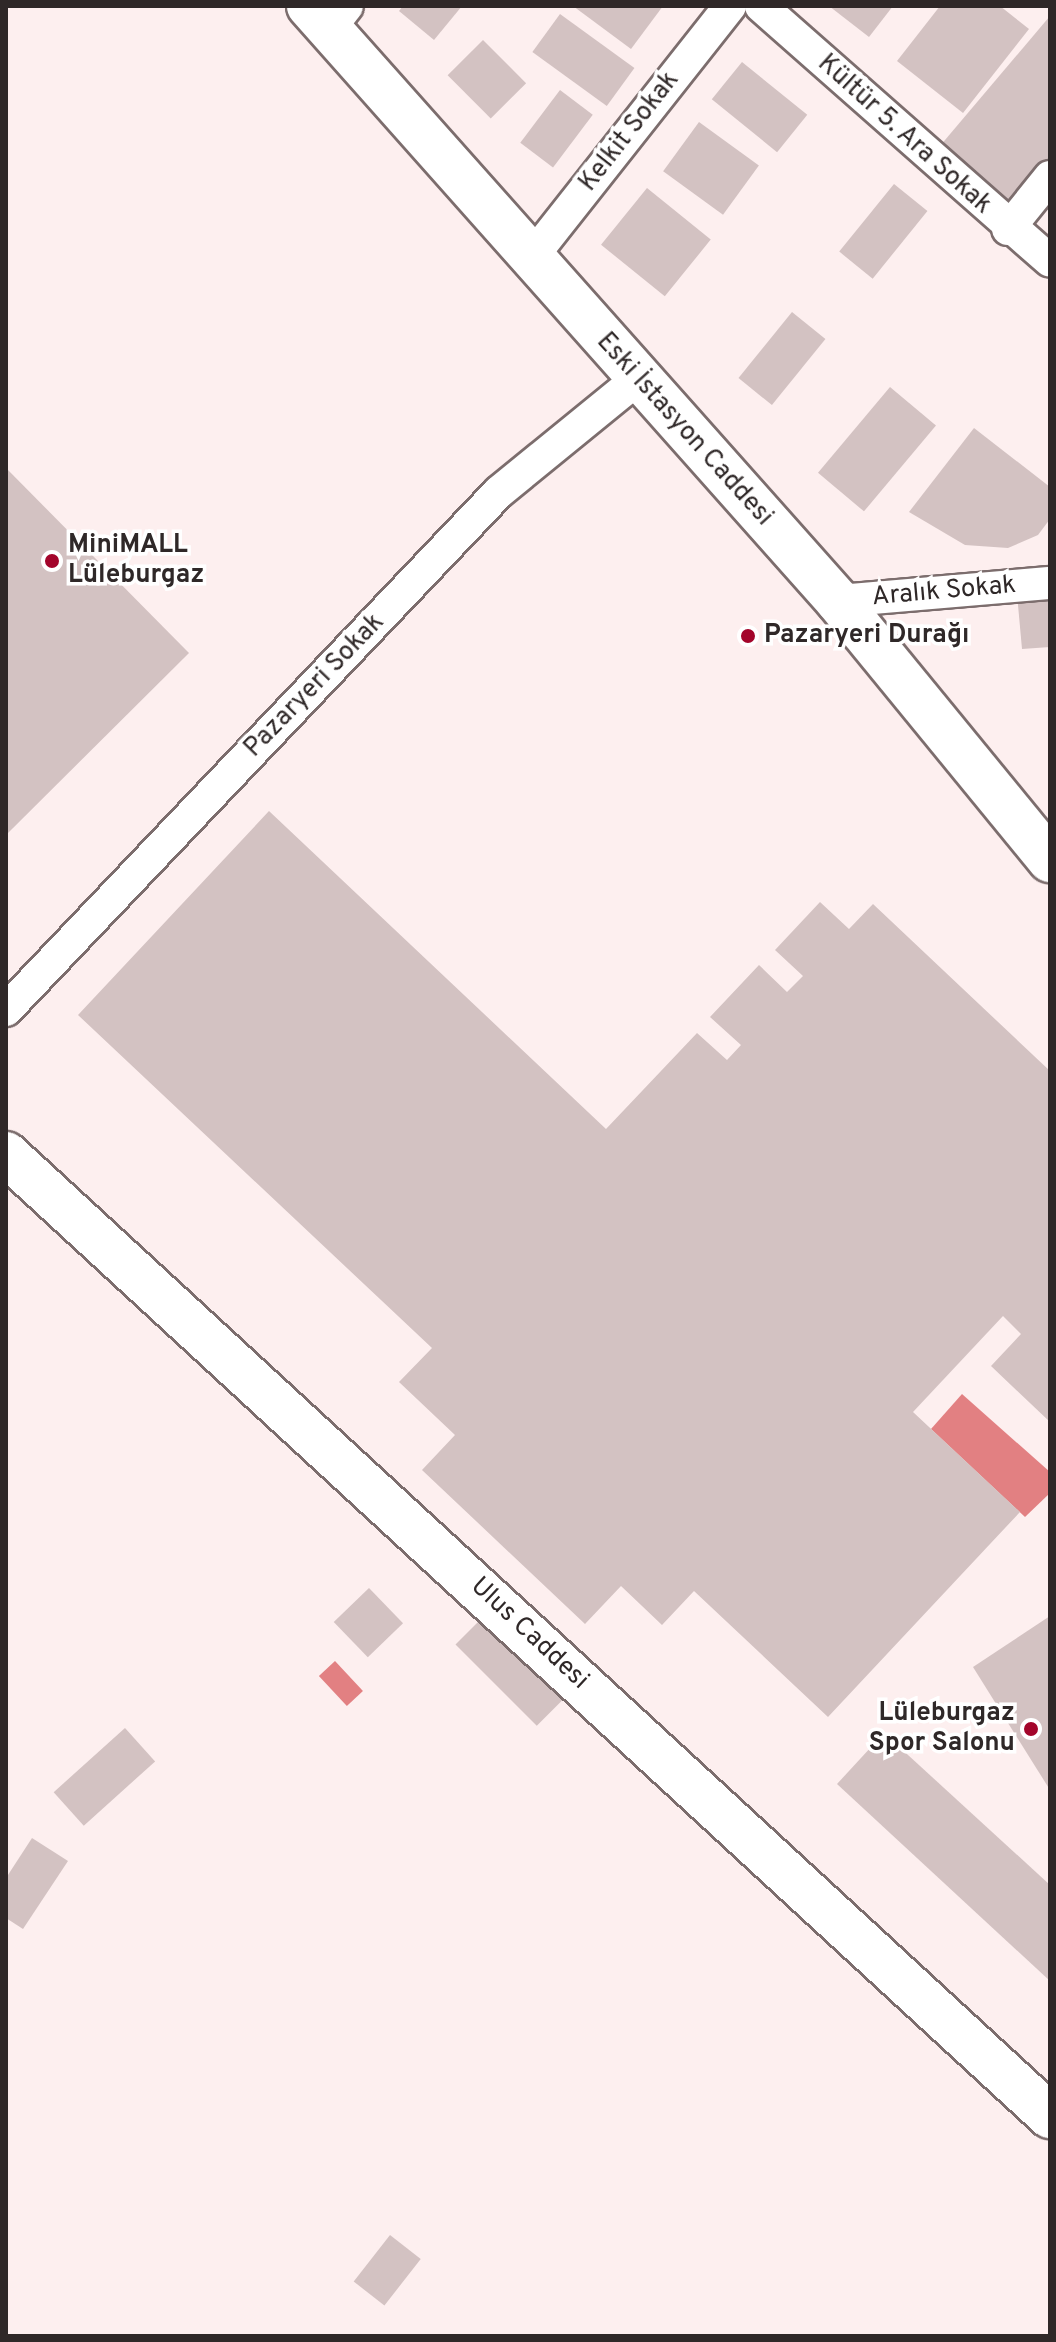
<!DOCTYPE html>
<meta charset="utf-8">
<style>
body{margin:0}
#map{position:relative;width:1056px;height:2342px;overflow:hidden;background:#fdefef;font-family:Overpass,sans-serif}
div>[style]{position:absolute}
.water>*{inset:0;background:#e28082;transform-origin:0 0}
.building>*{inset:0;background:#d3c2c2;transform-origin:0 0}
.roads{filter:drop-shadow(2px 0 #7c6d6d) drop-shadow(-2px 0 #7c6d6d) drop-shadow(0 2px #7c6d6d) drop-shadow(0 -2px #7c6d6d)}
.street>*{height:32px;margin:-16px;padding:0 16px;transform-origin:16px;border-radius:16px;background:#fff}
.secondary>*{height:44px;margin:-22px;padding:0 22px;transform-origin:22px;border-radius:22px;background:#fff}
.dots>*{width:22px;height:22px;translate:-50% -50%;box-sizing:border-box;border:4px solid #fff;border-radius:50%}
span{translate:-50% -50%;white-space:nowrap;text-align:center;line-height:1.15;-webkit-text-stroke:7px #fff;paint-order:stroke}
.street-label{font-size:26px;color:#2f2828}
.poi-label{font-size:26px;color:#2f2828;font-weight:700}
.left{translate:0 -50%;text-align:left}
.right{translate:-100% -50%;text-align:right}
.frame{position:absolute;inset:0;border:8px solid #2f2828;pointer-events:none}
</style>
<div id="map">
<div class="water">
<div style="clip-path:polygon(962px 1394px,1050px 1472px,1050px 1493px,1025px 1517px,931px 1429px)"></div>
<div style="left:335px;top:1661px;width:41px;height:22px;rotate:47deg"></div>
</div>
<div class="building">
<div style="clip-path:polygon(403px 6px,462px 6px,434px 40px,399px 11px)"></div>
<div style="clip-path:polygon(573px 6px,663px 6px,631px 49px)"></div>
<div style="clip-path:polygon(829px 6px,893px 6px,869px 37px)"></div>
<div style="clip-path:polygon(940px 6px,1000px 6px,1029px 29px,963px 113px,897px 61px)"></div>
<div style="left:560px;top:14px;width:92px;height:47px;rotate:36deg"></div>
<div style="clip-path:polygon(1050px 16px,1050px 162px,1006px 217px,934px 153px)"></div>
<div style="left:483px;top:40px;width:61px;height:50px;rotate:45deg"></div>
<div style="left:742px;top:62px;width:84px;height:48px;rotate:39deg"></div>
<div style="left:560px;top:90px;width:41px;height:66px;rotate:37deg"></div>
<div style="left:699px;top:122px;width:74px;height:61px;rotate:36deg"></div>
<div style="left:894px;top:184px;width:43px;height:87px;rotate:39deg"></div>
<div style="left:647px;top:188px;width:82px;height:73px;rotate:39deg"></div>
<div style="left:792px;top:312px;width:43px;height:85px;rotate:39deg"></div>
<div style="left:890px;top:387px;width:60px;height:112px;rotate:40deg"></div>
<div style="clip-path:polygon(974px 428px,1050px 487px,1050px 519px,1038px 535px,1008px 548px,965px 545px,909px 512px)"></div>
<div style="clip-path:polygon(6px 468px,189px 653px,6px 835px)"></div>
<div style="clip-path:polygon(1050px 591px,1050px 647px,1022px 649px,1017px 594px)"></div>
<div style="clip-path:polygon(269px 811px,606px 1129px,697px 1033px,727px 1060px,741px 1045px,710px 1017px,759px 965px,787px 992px,803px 976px,775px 950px,820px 902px,849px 929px,873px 904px,1050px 1071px,1050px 1422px,991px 1366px,1021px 1334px,1003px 1316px,913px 1412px,1020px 1512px,828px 1717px,694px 1591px,662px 1625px,621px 1586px,585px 1624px,422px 1470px,455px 1435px,399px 1382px,432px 1348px,78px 1015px)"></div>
<div style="left:369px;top:1588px;width:49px;height:49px;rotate:46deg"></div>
<div style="left:488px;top:1612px;width:115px;height:46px;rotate:45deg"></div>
<div style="clip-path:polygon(1050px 1616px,1050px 1790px,973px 1667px)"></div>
<div style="left:125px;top:1728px;width:45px;height:96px;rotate:48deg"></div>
<div style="clip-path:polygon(884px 1733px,1050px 1885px,1050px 1981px,837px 1784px)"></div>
<div style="clip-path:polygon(32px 1838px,68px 1861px,23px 1929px,6px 1918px,6px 1878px)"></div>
<div style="left:390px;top:2235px;width:39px;height:59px;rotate:38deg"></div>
</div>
<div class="roads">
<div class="street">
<div style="left:761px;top:6px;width:385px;rotate:41.4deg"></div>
<div style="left:329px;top:29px;width:29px;rotate:-52deg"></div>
<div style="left:1008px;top:229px;width:67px;rotate:-51.1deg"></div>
<div style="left:531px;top:258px;width:321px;rotate:-51.7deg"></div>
<div style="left:838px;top:601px;width:213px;rotate:-4.9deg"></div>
<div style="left:6px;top:1010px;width:715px;rotate:-46.42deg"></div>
<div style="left:499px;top:492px;width:181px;rotate:-39.2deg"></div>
</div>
<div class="secondary">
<div style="left:309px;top:6px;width:796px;rotate:48.36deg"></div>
<div style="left:838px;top:601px;width:335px;rotate:50.7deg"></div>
<div style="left:6px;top:1154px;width:1420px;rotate:42.66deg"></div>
</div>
</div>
<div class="dots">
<div style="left:52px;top:561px;background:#a3052b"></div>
<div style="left:748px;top:636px;background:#a3052b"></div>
<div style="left:1031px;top:1729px;background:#a3052b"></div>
</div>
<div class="street-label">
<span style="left:630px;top:132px;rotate:-52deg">Kelkit Sokak</span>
<span style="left:904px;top:135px;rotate:42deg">Kültür 5. Ara Sokak</span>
<span style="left:684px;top:430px;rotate:48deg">Eski İstasyon Caddesi</span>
<span style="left:944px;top:592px;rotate:-5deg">Aralık Sokak</span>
<span style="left:315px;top:686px;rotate:-46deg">Pazaryeri Sokak</span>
<span style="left:529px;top:1634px;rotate:43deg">Ulus Caddesi</span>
</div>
<div class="poi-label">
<span class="left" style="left:68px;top:561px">MiniMALL<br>Lüleburgaz</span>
<span class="left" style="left:764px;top:636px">Pazaryeri Durağı</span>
<span class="right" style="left:1015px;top:1729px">Lüleburgaz<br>Spor Salonu</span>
</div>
<div class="frame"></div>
</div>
